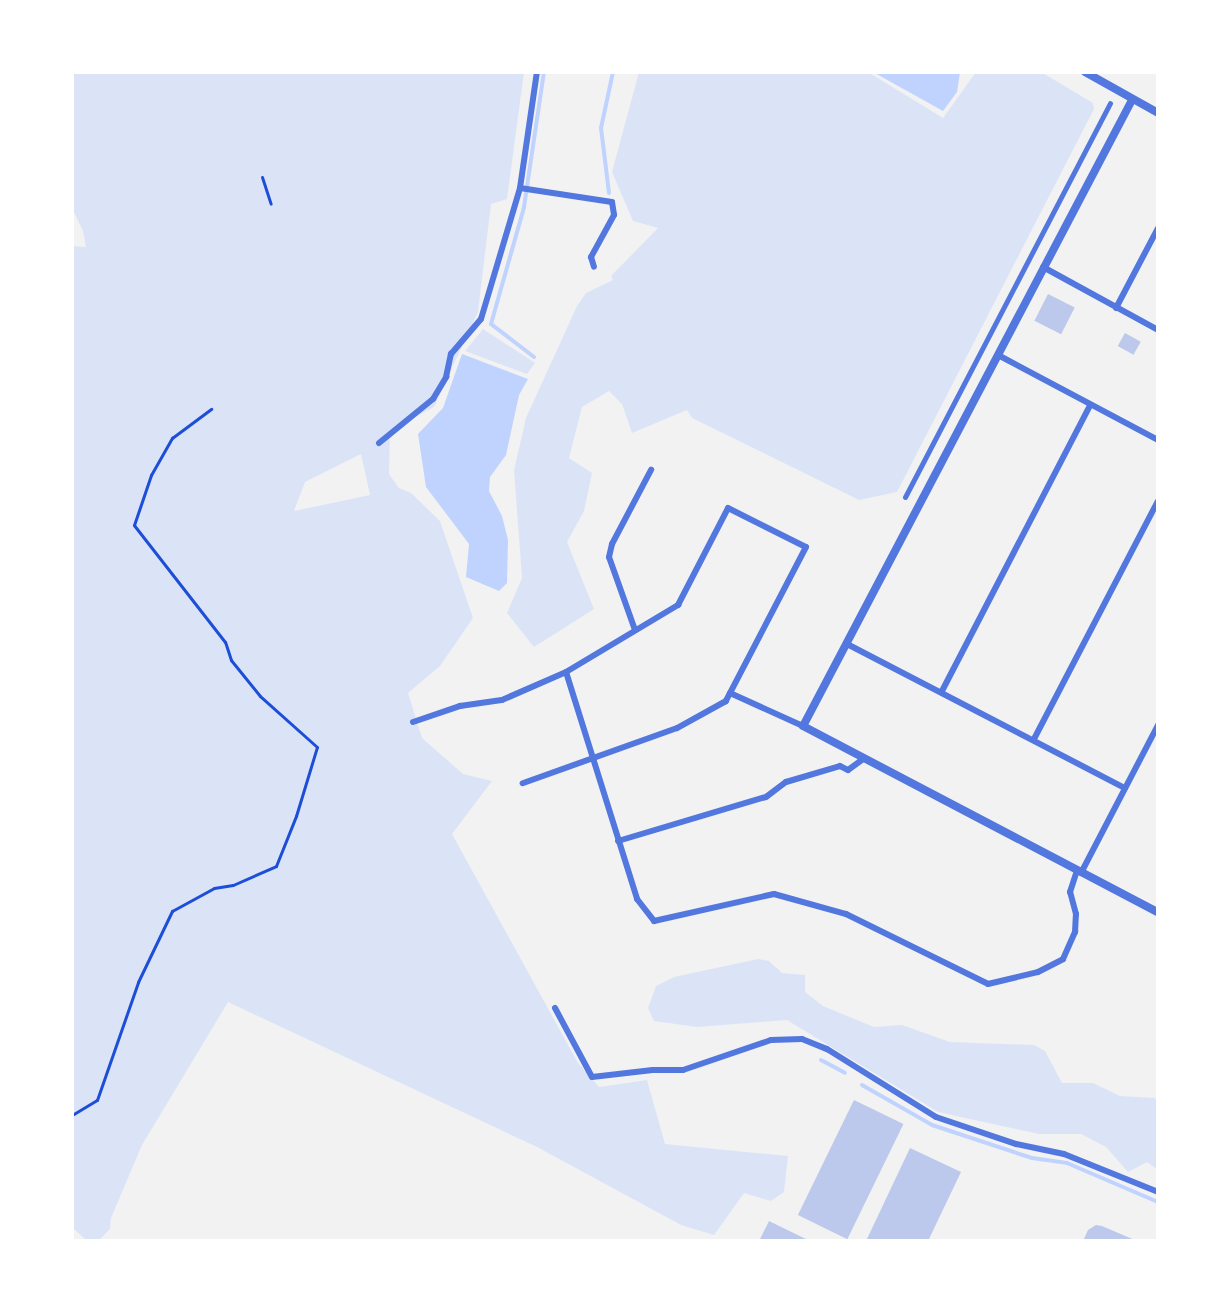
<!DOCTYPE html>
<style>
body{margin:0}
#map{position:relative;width:1230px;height:1313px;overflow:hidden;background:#f2f2f2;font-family:Karla,sans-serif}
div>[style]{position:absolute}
.green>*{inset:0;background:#dbe4f7}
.water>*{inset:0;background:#bfd3fe}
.stream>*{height:4px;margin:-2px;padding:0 2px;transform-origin:2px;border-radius:2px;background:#bfd3fe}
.building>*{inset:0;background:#bdc9ec;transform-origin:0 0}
.path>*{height:3px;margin:-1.5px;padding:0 1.5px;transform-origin:1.5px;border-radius:1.5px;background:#1d4ed8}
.pedestrian>*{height:5px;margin:-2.5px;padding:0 2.5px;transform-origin:2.5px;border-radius:2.5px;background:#5277de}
.minor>*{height:6px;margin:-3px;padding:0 3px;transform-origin:3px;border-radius:3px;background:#5277de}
.tertiary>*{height:8px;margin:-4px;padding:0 4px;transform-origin:4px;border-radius:4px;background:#5277de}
span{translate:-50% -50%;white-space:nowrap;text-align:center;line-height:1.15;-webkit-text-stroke:8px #fff;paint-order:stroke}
.frame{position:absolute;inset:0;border:74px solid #fff;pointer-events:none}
</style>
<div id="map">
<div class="green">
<div style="clip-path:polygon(evenodd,72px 72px,524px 72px,507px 199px,491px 204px,478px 312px,434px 407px,390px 430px,389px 474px,399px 488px,411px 493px,440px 521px,473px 618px,440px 666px,408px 693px,422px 738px,463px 774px,492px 781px,452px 834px,578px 1063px,599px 1087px,647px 1080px,665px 1144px,788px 1156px,784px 1192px,771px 1201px,744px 1193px,714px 1235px,681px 1225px,537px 1147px,228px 1002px,142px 1145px,111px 1218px,110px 1229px,99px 1240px,85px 1239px,72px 1227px,72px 246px,86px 247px,83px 231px,72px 208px,72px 72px,361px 454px,370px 495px,294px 511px,305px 482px,361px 454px)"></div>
<div style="clip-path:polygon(639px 72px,868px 72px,943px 118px,976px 72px,1041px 72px,1093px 103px,1094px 109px,897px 492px,859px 500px,692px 418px,687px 410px,632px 433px,622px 404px,609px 391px,582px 407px,569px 458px,592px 473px,584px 511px,567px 542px,594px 609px,534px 647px,507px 613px,522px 578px,514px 470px,526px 418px,577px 306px,586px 293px,613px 280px,611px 276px,658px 228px,633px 221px,612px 172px)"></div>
<div style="clip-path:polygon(483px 329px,535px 363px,527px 374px,465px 351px)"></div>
<div style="clip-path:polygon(758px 959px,769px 961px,782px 973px,805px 975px,805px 992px,823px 1006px,874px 1027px,902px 1025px,950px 1042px,1034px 1045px,1045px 1051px,1062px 1083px,1093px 1083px,1120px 1096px,1155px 1098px,1158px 1105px,1158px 1170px,1147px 1162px,1128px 1172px,1106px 1147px,1081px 1134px,1039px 1134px,938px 1112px,787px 1020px,697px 1027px,654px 1021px,648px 1008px,656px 986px,674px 977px)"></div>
</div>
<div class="water">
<div style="clip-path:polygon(873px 72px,960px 72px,957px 92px,943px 111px)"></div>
<div style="clip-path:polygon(462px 354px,528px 379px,519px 395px,506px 455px,490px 477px,489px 491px,502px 516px,508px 540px,507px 583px,499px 591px,466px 577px,469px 544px,426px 487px,418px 434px,443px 408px)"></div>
</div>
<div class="stream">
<div style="left:609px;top:193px;width:65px;rotate:-97deg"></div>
<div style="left:601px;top:128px;width:57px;rotate:-77.9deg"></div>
<div style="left:534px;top:357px;width:54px;rotate:-142.5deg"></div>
<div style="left:491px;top:324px;width:122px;rotate:-74.2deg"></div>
<div style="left:524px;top:207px;width:136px;rotate:-81.6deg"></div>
<div style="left:821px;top:1060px;width:27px;rotate:28deg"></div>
<div style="left:862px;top:1085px;width:81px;rotate:29.7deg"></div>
<div style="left:932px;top:1125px;width:105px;rotate:18.3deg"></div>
<div style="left:1032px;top:1158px;width:35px;rotate:8deg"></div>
<div style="left:1067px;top:1163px;width:99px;rotate:23.2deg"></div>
</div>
<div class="building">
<div style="left:1048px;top:294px;width:30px;height:30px;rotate:27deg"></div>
<div style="left:1125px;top:333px;width:18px;height:15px;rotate:29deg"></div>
<div style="left:854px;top:1100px;width:55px;height:128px;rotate:26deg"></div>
<div style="clip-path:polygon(910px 1148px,961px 1172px,928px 1241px,866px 1241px)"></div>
<div style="clip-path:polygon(769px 1221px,810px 1241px,759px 1241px)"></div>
<div style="clip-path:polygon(1096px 1225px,1102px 1226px,1137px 1241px,1083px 1241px,1088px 1230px)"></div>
</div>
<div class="path">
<div style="left:262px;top:177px;width:28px;rotate:72deg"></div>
<div style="left:72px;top:1115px;width:29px;rotate:-31deg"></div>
<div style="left:97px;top:1100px;width:125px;rotate:-70.8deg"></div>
<div style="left:138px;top:982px;width:79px;rotate:-64.4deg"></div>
<div style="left:172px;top:911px;width:48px;rotate:-28.7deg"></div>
<div style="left:214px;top:888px;width:19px;rotate:-9deg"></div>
<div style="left:233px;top:885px;width:47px;rotate:-23.8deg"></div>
<div style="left:276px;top:866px;width:54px;rotate:-68.2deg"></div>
<div style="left:296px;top:816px;width:72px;rotate:-73.1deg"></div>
<div style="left:317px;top:747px;width:76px;rotate:-138.2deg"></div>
<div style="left:260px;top:696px;width:46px;rotate:-128.9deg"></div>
<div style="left:231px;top:660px;width:19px;rotate:-108deg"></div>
<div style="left:225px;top:642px;width:148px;rotate:-127.9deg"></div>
<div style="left:134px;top:525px;width:53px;rotate:-71.2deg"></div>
<div style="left:151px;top:475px;width:43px;rotate:-60.4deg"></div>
<div style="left:172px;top:438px;width:49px;rotate:-36.6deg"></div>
</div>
<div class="pedestrian">
<div style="left:905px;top:497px;width:444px;rotate:-62.5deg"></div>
</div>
<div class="minor">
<div style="left:520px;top:188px;width:93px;rotate:8.7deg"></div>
<div style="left:612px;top:202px;width:13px;rotate:81deg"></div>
<div style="left:614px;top:215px;width:48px;rotate:118.7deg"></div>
<div style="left:591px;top:257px;width:10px;rotate:73deg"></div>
<div style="left:1043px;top:267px;width:131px;rotate:28.7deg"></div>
<div style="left:1116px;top:308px;width:90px;rotate:-62.3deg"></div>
<div style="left:998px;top:355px;width:181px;rotate:28deg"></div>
<div style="left:379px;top:443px;width:70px;rotate:-39.2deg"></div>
<div style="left:433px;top:399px;width:26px;rotate:-59deg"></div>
<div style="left:446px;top:377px;width:24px;rotate:-78deg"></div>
<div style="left:451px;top:354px;width:46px;rotate:-49.4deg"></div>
<div style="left:481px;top:319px;width:137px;rotate:-73.4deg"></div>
<div style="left:520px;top:188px;width:117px;rotate:-81.7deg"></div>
<div style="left:635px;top:630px;width:77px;rotate:-109.6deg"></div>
<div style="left:609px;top:557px;width:13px;rotate:-77deg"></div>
<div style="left:612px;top:544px;width:84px;rotate:-62.2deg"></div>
<div style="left:847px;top:644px;width:313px;rotate:27.4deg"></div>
<div style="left:566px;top:672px;width:238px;rotate:72.6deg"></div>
<div style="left:637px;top:899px;width:28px;rotate:52deg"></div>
<div style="left:654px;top:921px;width:123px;rotate:-12.7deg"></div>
<div style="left:774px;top:894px;width:75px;rotate:15.5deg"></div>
<div style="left:846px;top:914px;width:158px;rotate:26.2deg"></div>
<div style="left:988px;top:984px;width:51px;rotate:-13.5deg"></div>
<div style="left:1038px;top:972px;width:28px;rotate:-27deg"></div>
<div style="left:1063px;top:959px;width:30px;rotate:-66deg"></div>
<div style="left:1075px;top:932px;width:18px;rotate:-87deg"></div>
<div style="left:1076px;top:914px;width:23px;rotate:-105deg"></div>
<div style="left:1070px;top:892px;width:22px;rotate:-72deg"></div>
<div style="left:942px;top:691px;width:322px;rotate:-62.6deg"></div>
<div style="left:730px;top:693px;width:80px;rotate:24.3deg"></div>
<div style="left:413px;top:722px;width:50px;rotate:-18.8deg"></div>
<div style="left:460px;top:706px;width:42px;rotate:-8.1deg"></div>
<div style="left:502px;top:700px;width:70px;rotate:-23.6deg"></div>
<div style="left:566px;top:672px;width:131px;rotate:-30.9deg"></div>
<div style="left:678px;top:605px;width:109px;rotate:-62.7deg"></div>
<div style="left:728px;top:508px;width:87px;rotate:26.6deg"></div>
<div style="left:806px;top:547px;width:174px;rotate:117.5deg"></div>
<div style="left:726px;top:701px;width:56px;rotate:151.1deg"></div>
<div style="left:677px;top:728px;width:164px;rotate:160.3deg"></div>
<div style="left:1034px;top:739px;width:268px;rotate:-62.5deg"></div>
<div style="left:618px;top:841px;width:154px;rotate:-16.6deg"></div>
<div style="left:766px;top:797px;width:25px;rotate:-37deg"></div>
<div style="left:786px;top:782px;width:56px;rotate:-16.5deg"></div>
<div style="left:840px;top:766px;width:9px;rotate:27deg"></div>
<div style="left:848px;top:770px;width:17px;rotate:-36deg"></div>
<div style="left:1081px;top:873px;width:167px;rotate:-62.5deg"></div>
<div style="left:555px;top:1008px;width:78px;rotate:61.8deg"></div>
<div style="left:592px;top:1077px;width:61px;rotate:-6.5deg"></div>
<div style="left:653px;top:1070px;width:30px"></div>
<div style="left:683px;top:1070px;width:93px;rotate:-18.8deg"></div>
<div style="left:771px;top:1040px;width:31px;rotate:-2deg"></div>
<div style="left:802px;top:1039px;width:27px;rotate:22deg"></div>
<div style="left:827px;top:1049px;width:128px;rotate:32deg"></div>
<div style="left:936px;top:1117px;width:84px;rotate:18.6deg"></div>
<div style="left:1016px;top:1144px;width:49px;rotate:11.8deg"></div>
<div style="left:1064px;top:1154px;width:101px;rotate:22deg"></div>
</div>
<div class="tertiary">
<div style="left:1085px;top:72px;width:84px;rotate:29.3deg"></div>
<div style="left:1132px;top:100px;width:707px;rotate:117.72deg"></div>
<div style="left:803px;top:726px;width:401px;rotate:27.7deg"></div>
</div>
<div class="frame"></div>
</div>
